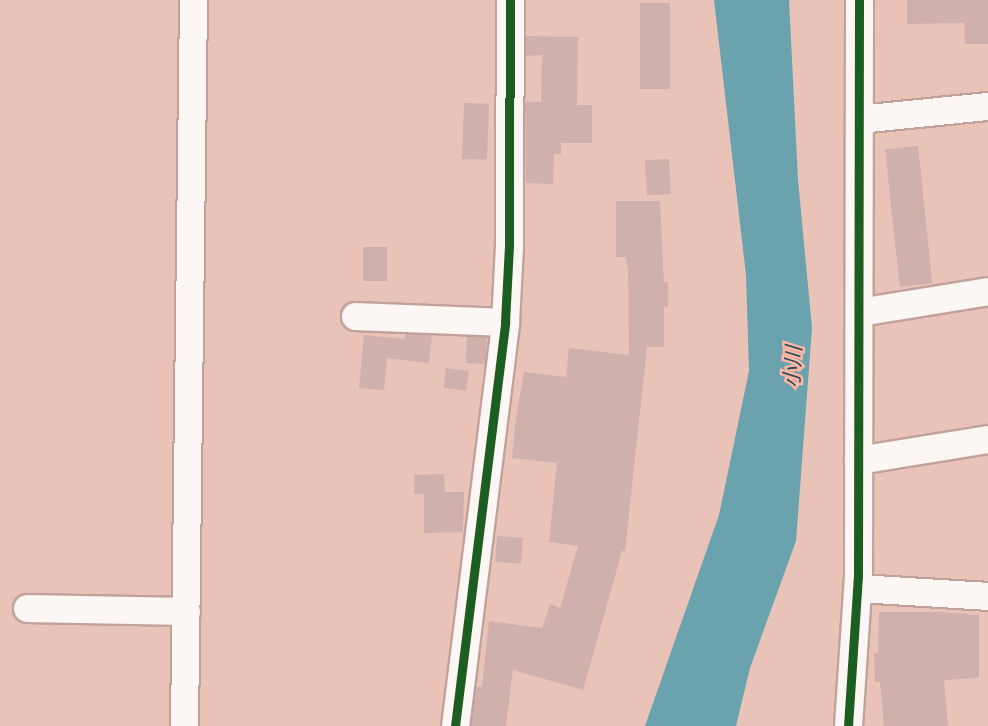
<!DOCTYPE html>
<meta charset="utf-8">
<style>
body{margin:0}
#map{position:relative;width:988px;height:726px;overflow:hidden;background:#e9c2b8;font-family:"Libre Baskerville","Noto Sans JP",serif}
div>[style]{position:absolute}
.water>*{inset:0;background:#6aa2ae}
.building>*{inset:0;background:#d0b0ad;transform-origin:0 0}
.roads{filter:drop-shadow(2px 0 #c1a29b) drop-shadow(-2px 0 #c1a29b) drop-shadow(0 2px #c1a29b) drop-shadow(0 -2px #c1a29b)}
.minor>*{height:27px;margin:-13.5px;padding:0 13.5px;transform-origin:13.5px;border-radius:13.5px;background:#fcf6f4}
.cycleway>*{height:9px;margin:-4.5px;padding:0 4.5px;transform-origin:4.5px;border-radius:4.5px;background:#1b5e20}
span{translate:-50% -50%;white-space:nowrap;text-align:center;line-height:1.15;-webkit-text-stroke:5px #fdb5a4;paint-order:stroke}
.water-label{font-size:21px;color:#234d56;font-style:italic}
</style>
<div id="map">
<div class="water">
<div style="clip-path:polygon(714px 0,789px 0,798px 180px,812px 328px,796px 541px,750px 668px,736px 726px,645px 726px,719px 515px,749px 371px,746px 275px)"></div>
</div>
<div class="building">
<div style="clip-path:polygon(907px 0,988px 0,988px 44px,965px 44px,964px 23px,907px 24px)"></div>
<div style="left:640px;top:3px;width:30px;height:86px"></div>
<div style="clip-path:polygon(526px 36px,578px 37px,577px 105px,592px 105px,592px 143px,561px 143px,561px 154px,554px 154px,553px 184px,526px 183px,525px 102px,541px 102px,542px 55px,526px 56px)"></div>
<div style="left:464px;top:103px;width:25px;height:56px;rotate:2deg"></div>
<div style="left:918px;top:146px;width:138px;height:33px;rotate:84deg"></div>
<div style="left:669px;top:159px;width:35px;height:24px;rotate:87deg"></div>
<div style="clip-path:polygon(616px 201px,660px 201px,664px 282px,668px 282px,668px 307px,664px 307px,664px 347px,647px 347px,625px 551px,622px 551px,583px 690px,513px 670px,506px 726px,471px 726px,476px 687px,482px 687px,489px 621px,542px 628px,550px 604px,560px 608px,578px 546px,549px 542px,557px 463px,512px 458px,516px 418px,524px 372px,566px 377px,569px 348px,629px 355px,628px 272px,626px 257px,616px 257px)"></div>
<div style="left:363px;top:247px;width:24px;height:34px"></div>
<div style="clip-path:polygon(406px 334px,432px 335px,429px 363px,387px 358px,384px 390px,359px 388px,364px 335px,405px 339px)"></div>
<div style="left:467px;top:336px;width:20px;height:27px;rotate:3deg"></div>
<div style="left:446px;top:368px;width:23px;height:20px;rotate:7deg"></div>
<div style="clip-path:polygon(444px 474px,445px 492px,464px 492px,463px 532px,424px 533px,424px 494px,414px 494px,414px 475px)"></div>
<div style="left:497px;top:536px;width:26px;height:26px;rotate:4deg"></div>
<div style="clip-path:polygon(879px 612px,941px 612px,979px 615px,979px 678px,944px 680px,948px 726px,884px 726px,880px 682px,875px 682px,874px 653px,878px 653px)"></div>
</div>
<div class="roads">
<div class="minor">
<div style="left:859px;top:119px;width:130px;rotate:-5.8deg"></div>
<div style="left:859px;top:312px;width:131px;rotate:-9.2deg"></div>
<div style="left:355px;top:316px;width:150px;rotate:2.3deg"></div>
<div style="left:858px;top:460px;width:132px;rotate:-9.2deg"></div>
<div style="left:858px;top:588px;width:130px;rotate:3.5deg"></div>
<div style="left:27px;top:608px;width:159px;rotate:1.1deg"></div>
<div style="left:184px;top:726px;width:726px;rotate:-89.29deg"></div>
<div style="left:455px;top:726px;width:407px;rotate:-82.9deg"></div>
<div style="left:505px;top:322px;width:76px;rotate:-87deg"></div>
<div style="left:509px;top:246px;width:246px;rotate:-89.8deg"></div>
<div style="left:848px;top:726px;width:150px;rotate:-86.2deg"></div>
<div style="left:858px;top:576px;width:576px;rotate:-89.9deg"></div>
</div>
</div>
<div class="cycleway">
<div style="left:455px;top:726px;width:407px;rotate:-82.9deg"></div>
<div style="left:505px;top:322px;width:76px;rotate:-87deg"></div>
<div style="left:509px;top:246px;width:246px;rotate:-89.8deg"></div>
<div style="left:848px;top:726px;width:150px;rotate:-86.2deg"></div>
<div style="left:858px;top:576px;width:576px;rotate:-89.9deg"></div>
</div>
<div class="water-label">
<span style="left:793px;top:367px;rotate:-87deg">小川</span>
</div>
</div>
